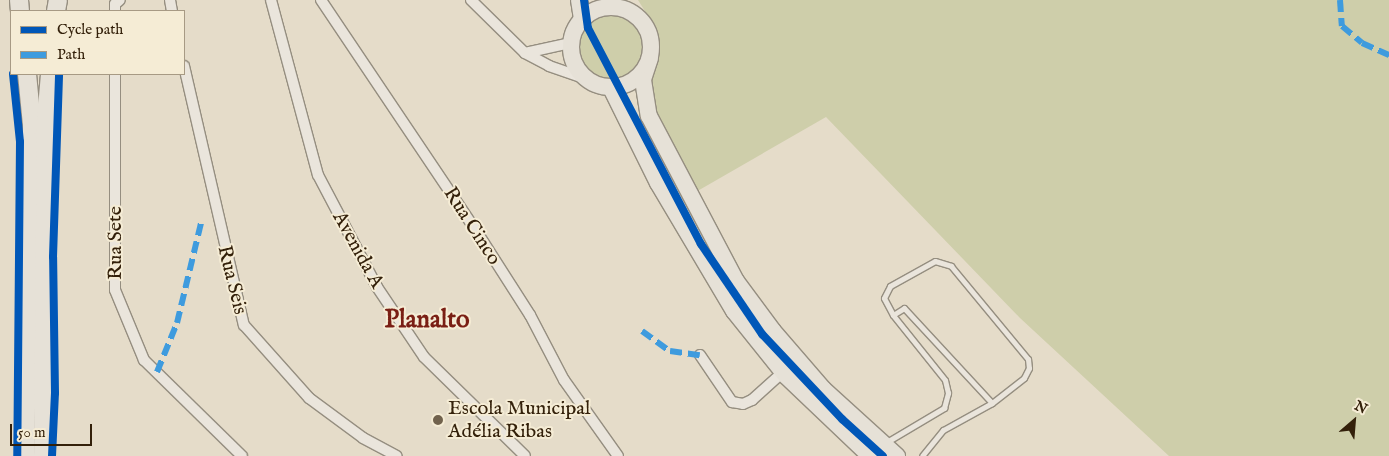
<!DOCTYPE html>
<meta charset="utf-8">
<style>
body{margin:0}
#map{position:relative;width:1389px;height:456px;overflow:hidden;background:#e5dcc9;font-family:"IM FELL English",serif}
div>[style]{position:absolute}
.green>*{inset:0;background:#ceceaa}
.round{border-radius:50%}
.roads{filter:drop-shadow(1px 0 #958e80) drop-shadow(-1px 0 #958e80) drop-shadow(0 1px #958e80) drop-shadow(0 -1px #958e80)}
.service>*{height:5px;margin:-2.5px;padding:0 2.5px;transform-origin:2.5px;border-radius:2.5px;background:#eae5dc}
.minor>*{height:10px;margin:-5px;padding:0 5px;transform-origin:5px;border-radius:5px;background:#eae5dc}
.primary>*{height:16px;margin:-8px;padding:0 8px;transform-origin:8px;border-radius:8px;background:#e6e1d7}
.primary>.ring{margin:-8px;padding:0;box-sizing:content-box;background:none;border:16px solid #e6e1d7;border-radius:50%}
.trunk>*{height:18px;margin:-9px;padding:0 9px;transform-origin:9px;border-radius:9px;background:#e6e1d7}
.quiet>*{height:6px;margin-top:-3px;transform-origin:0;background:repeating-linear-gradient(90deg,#3e9bde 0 12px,transparent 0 18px)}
.cycleway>*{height:8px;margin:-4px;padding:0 4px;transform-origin:4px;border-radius:4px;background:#0057b8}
.dots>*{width:14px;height:14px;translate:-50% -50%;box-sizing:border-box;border:2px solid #f5ecd5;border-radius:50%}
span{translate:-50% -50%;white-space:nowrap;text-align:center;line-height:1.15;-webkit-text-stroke:4px #f5ecd5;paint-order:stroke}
.street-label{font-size:20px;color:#33200a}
.poi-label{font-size:20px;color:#33200a}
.left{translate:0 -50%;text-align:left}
.district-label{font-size:25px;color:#7a1f14;font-weight:700}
.legend{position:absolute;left:10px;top:10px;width:175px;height:65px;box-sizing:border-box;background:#f5ecd5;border:1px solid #a79a84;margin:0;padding:6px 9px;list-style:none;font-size:15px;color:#33200a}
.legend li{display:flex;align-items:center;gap:10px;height:25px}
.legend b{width:25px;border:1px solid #a79a84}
.north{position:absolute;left:1329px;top:396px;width:50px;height:50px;-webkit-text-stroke:4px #f5ecd5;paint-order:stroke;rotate:27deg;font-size:14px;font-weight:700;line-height:20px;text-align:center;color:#33200a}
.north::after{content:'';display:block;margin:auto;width:18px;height:22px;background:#33200a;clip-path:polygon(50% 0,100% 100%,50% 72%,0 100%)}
.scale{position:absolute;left:10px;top:424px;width:82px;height:22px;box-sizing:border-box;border:2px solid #33200a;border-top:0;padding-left:6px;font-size:15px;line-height:18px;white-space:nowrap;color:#33200a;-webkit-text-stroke:4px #f5ecd5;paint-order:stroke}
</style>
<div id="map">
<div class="green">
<div style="clip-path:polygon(638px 0,1389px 0,1389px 456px,1169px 456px,1020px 318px,826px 117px,694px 193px,650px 108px,650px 67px,657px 44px,653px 24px)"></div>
<div class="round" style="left:579px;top:13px;width:66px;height:66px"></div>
</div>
<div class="roads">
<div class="service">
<div style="left:893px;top:315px;width:19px;rotate:-118deg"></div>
<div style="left:884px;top:298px;width:13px;rotate:-63deg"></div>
<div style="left:890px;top:286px;width:51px;rotate:-29.1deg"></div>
<div style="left:935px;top:261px;width:17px;rotate:17deg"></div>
<div style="left:951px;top:266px;width:121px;rotate:50.4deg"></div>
<div style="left:1028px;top:359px;width:9px;rotate:84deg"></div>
<div style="left:1029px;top:368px;width:11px;rotate:117deg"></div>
<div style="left:1024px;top:378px;width:41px;rotate:142deg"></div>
<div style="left:885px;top:443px;width:69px;rotate:-30.7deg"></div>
<div style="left:944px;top:408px;width:16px;rotate:-75deg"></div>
<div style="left:948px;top:393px;width:13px;rotate:-103deg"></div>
<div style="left:945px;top:380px;width:83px;rotate:-128.7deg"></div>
<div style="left:893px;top:315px;width:13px;rotate:-32deg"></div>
<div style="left:904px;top:308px;width:129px;rotate:47.2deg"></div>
<div style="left:992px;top:403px;width:56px;rotate:151.1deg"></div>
<div style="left:943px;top:430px;width:33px;rotate:129deg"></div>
</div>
<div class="minor">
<div style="left:170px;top:0;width:11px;rotate:80deg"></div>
<div style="left:271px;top:0;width:181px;rotate:75deg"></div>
<div style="left:318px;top:175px;width:127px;rotate:62.2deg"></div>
<div style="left:377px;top:287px;width:84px;rotate:56.1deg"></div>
<div style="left:424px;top:357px;width:141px;rotate:44.4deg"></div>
<div style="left:321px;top:0;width:272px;rotate:56.1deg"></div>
<div style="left:473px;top:226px;width:106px;rotate:57.4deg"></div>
<div style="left:530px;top:315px;width:73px;rotate:62.4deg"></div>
<div style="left:564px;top:380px;width:93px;rotate:54.6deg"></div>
<div style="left:471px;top:0;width:76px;rotate:44.5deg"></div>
<div style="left:525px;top:53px;width:27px;rotate:28deg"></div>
<div style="left:549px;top:66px;width:39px;rotate:19deg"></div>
<div style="left:115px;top:11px;width:7px;rotate:-90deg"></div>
<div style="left:115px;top:4px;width:6px;rotate:-39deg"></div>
<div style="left:525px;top:53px;width:47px;rotate:-12.3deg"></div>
<div style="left:184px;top:66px;width:266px;rotate:77deg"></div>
<div style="left:244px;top:325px;width:98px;rotate:48.3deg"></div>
<div style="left:309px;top:398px;width:67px;rotate:36.5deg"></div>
<div style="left:363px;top:438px;width:38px;rotate:28deg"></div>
<div style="left:115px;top:74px;width:216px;rotate:90deg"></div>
<div style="left:115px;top:290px;width:76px;rotate:67.5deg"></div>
<div style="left:144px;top:360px;width:137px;rotate:44.4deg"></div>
<div style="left:700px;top:355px;width:57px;rotate:55.8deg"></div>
<div style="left:732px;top:402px;width:11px;rotate:10deg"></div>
<div style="left:743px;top:404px;width:10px;rotate:-24deg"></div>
<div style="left:752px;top:400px;width:42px;rotate:-42.1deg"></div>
</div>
<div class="primary">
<div style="left:579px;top:0;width:19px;rotate:81deg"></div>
<div class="ring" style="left:571px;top:7px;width:64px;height:64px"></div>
<div style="left:650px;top:58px;width:23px;rotate:108deg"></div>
<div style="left:643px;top:80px;width:36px;rotate:81deg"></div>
<div style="left:649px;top:116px;width:187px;rotate:62.2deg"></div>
<div style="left:736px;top:281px;width:62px;rotate:53.5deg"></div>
<div style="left:773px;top:331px;width:77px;rotate:49.2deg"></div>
<div style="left:823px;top:389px;width:100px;rotate:42.2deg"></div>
<div style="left:611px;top:88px;width:106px;rotate:63.7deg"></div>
<div style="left:658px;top:183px;width:149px;rotate:59.3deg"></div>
<div style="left:734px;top:311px;width:83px;rotate:51.3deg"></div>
<div style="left:786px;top:376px;width:116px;rotate:43.6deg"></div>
</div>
<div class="trunk">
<div style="left:19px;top:0;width:11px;rotate:85deg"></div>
<div style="left:56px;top:11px;width:11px;rotate:-80deg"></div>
<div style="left:25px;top:456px;width:331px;rotate:-88.8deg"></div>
<div style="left:32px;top:125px;width:51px;rotate:-95.6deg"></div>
<div style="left:43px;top:456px;width:337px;rotate:-89.5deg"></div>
<div style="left:46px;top:119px;width:45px;rotate:-84.9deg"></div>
</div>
</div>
<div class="quiet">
<div style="left:1340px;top:0;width:26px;rotate:86deg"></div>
<div style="left:1342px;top:26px;width:26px;rotate:40deg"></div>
<div style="left:1362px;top:43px;width:30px;rotate:24deg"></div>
<div style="left:642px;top:331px;width:34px;rotate:36deg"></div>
<div style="left:670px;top:351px;width:30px;rotate:8deg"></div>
<div style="left:157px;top:372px;width:53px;rotate:-67.8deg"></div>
<div style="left:177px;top:323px;width:103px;rotate:-76.5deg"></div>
</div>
<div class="cycleway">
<div style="left:584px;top:0;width:28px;rotate:82deg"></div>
<div style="left:588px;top:28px;width:244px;rotate:62.4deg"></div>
<div style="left:701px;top:244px;width:109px;rotate:55.9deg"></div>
<div style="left:762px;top:334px;width:117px;rotate:46.7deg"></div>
<div style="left:842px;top:419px;width:55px;rotate:42.1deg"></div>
<div style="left:13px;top:74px;width:68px;rotate:84.1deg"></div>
<div style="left:20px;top:142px;width:314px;rotate:90.5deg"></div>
<div style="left:52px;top:456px;width:63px;rotate:-87.3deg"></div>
<div style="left:55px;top:393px;width:136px;rotate:-90.8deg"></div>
<div style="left:53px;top:257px;width:183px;rotate:-88.1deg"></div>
</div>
<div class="dots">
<div style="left:438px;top:420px;background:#71624d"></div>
</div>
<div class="street-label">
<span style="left:472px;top:226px;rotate:57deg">Rua Cinco</span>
<span style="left:115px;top:243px;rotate:-90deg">Rua Sete</span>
<span style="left:358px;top:250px;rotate:61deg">Avenida A</span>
<span style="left:232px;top:280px;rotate:76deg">Rua Seis</span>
</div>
<div class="poi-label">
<span class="left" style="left:448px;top:420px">Escola Municipal<br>Adélia Ribas</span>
</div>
<div class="district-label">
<span style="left:427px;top:320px">Planalto</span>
</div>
<ul class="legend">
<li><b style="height:6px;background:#0057b8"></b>Cycle path</li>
<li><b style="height:6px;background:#3e9bde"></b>Path</li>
</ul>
<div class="north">N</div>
<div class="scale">50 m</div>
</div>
